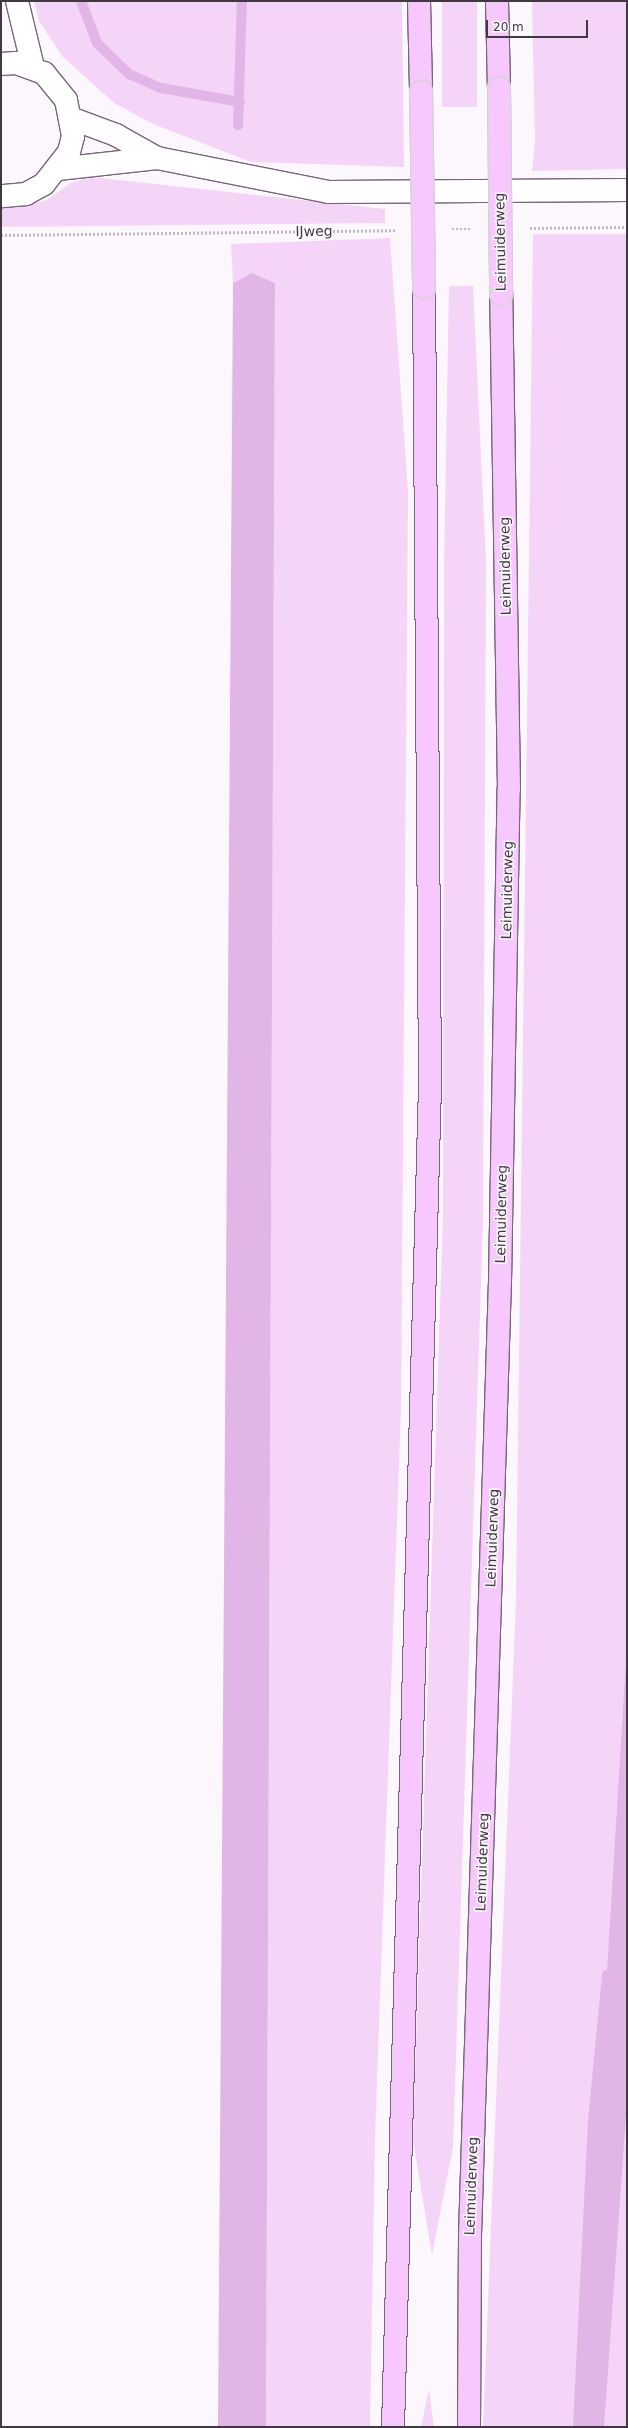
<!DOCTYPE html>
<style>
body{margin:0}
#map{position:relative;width:628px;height:2428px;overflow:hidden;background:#fbf7fc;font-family:"DejaVu Sans",sans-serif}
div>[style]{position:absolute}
.green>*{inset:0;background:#f4d4f7;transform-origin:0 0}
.water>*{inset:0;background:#e1b6e6}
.stream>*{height:10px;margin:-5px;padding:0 5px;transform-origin:5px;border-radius:5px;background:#e1b6e6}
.path>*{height:2.5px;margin-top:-1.25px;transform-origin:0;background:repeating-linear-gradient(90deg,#beb9bf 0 2px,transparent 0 4px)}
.roads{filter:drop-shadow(1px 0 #78657a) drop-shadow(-1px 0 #78657a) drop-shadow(0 1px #78657a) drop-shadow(0 -1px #78657a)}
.tertiary>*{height:22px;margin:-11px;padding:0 11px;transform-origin:11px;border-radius:11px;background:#fff}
.primary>*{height:22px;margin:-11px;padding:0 11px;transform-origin:11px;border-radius:11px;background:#f7c8fd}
.bridges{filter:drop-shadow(1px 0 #d5d3d5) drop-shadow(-1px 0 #d5d3d5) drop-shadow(0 1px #d5d3d5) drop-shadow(0 -1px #d5d3d5)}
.primary-bridge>*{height:22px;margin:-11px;padding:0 11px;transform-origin:11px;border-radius:11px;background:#f7c8fd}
span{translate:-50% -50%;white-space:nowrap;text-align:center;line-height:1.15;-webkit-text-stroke:3px #fbf7fc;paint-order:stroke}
.street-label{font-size:14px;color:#413942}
.frame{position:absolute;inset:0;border:2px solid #413942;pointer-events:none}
.scale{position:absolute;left:486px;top:20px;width:102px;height:18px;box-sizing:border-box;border:2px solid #413942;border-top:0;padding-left:5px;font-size:12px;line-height:14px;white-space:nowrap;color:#413942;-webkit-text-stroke:3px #fbf7fc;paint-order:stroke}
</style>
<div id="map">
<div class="green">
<div style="clip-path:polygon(34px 1px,402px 1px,404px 167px,251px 162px,153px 124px,114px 103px,62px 56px,39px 21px)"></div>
<div style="left:442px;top:1px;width:35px;height:106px"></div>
<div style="clip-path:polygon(532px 1px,627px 1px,627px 169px,532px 171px,535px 140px)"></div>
<div style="clip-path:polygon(91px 177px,385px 209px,385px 223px,1px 227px,1px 206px,19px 207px,47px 200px,71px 183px)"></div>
<div style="clip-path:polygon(533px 234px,627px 234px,627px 1642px,579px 2427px,483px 2427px,516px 1600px)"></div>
<div style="clip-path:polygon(390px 238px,408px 491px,401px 1408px,375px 2138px,370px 2427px,266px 2427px,275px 283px,252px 273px,233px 283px,231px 244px)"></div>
<div style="clip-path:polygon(449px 286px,473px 286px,486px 562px,483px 1220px,453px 2147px,432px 2255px,413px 2140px,443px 1215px,444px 566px)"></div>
<div style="clip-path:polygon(627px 1837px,627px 2427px,585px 2427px)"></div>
<div style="clip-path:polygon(429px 2389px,434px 2427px,421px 2427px)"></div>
</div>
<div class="water">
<div style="clip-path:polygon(252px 273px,275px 283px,266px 2427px,218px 2427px,233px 283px)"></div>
<div style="clip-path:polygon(627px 1642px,627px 2101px,604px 2427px,579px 2427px)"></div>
</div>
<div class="stream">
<div style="left:81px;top:1px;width:45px;rotate:69.1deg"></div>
<div style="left:97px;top:43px;width:45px;rotate:44.1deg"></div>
<div style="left:129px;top:74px;width:35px;rotate:24deg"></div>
<div style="left:161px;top:88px;width:80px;rotate:10deg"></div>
<div style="left:238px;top:125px;width:124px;rotate:-88.2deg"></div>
<div style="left:578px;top:2427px;width:306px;rotate:-87.2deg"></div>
<div style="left:593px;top:2121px;width:147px;rotate:-84.5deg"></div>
</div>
<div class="path">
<div style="left:530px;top:228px;width:97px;rotate:-0.6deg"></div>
<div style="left:452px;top:229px;width:19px"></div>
<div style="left:1px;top:235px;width:394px;rotate:-0.7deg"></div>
</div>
<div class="roads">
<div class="tertiary">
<div style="left:17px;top:1px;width:68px;rotate:76.4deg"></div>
<div style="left:1px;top:64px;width:15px;rotate:-4deg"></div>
<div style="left:16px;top:63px;width:30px;rotate:20deg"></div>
<div style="left:44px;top:73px;width:35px;rotate:51deg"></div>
<div style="left:66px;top:100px;width:37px;rotate:79deg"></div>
<div style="left:73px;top:136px;width:16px;rotate:104deg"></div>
<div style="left:69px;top:152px;width:41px;rotate:128deg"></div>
<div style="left:44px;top:184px;width:21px;rotate:151deg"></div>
<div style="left:26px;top:194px;width:25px;rotate:175deg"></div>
<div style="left:73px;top:119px;width:46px;rotate:20.4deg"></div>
<div style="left:116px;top:135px;width:47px;rotate:29.3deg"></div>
<div style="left:157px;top:158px;width:174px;rotate:11.2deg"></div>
<div style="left:328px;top:192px;width:299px;rotate:-0.4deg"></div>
<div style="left:58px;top:169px;width:100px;rotate:-6.3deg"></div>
</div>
<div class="primary">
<div style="left:419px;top:1px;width:91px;rotate:88.7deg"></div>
<div style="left:497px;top:1px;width:87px;rotate:88.7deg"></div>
<div style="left:393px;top:2427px;width:1345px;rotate:-88.42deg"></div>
<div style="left:430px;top:1083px;width:795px;rotate:-90.43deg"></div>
<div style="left:469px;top:2427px;width:192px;rotate:-89.7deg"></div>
<div style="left:470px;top:2235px;width:953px;rotate:-88.2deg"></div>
<div style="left:500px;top:1282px;width:493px;rotate:-89deg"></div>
<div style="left:509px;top:789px;width:495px;rotate:-90.9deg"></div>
</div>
</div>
<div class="bridges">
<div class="primary-bridge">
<div style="left:499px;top:88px;width:206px;rotate:89.4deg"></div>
<div style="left:421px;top:92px;width:196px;rotate:89.1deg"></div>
</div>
</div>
<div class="street-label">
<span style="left:314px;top:231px;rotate:-1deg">IJweg</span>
<span style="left:500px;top:242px;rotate:-91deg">Leimuiderweg</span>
<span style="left:505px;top:566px;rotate:-91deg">Leimuiderweg</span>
<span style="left:507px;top:890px;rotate:-89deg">Leimuiderweg</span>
<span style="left:501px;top:1214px;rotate:-89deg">Leimuiderweg</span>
<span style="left:492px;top:1538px;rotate:-88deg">Leimuiderweg</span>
<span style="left:482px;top:1862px;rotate:-88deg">Leimuiderweg</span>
<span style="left:471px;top:2186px;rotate:-88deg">Leimuiderweg</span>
</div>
<div class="frame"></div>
<div class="scale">20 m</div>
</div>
